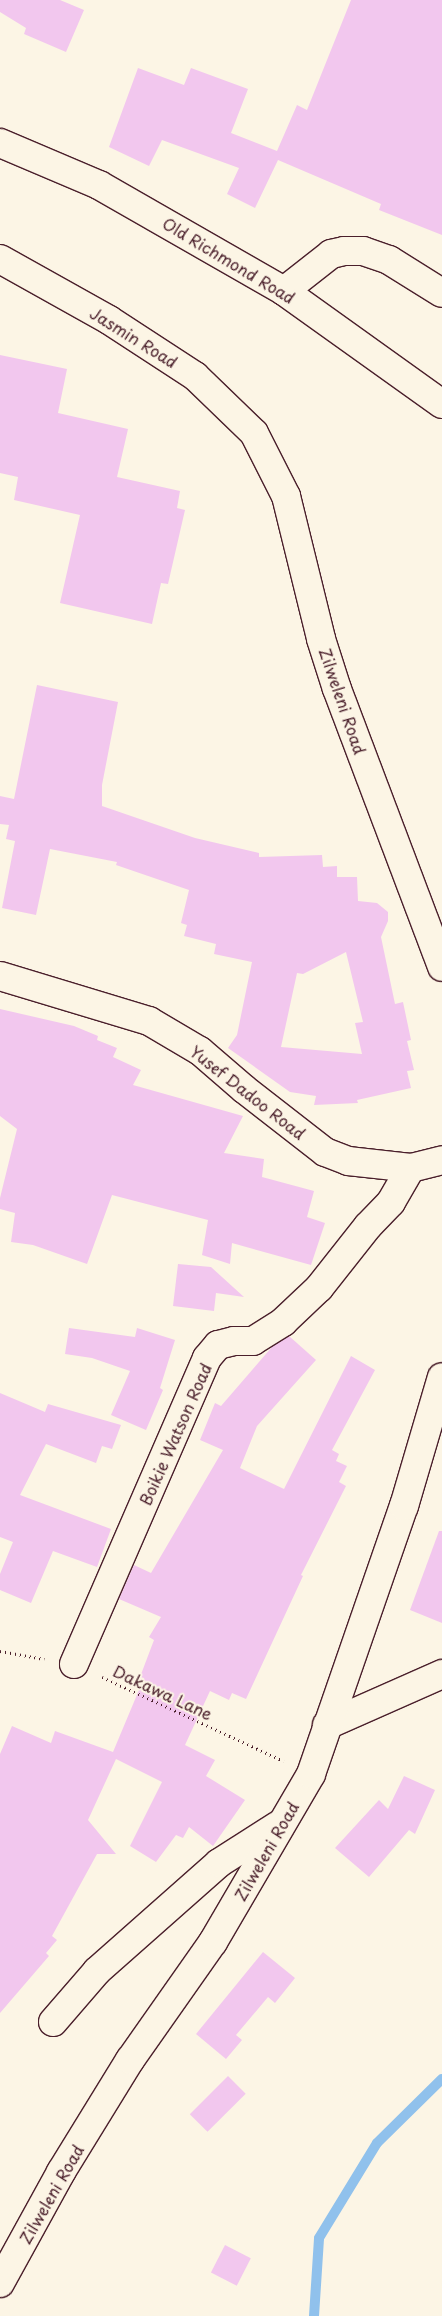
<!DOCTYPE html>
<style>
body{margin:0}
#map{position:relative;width:442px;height:2316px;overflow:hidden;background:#fcf5e5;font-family:"Playpen Sans",sans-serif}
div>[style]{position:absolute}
.stream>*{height:10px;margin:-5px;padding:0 5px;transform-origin:5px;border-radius:5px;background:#90c1ec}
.building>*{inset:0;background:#f2c7ee;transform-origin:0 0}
.path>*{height:3px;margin-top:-1.5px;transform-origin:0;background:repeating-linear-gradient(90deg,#4a1f2b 0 1px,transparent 0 5px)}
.roads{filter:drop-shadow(1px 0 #4a1f2b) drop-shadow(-1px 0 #4a1f2b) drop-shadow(0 1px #4a1f2b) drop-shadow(0 -1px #4a1f2b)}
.minor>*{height:28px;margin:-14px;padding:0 14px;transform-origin:14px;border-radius:14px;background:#fcf5e5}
span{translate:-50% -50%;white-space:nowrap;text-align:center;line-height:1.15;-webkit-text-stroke:4px #fcf5e5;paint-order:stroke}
.street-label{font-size:16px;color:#4a1f2b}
</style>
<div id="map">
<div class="stream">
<div style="left:314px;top:2316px;width:78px;rotate:-86.3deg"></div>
<div style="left:319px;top:2238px;width:111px;rotate:-58.6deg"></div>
<div style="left:377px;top:2143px;width:91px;rotate:-44.6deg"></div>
</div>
<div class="building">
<div style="clip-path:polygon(0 0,60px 0,84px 10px,66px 52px,24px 34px,26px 28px,0 12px)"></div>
<div style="clip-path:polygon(351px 0,442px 0,442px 235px,379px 210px,381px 204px,278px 160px,255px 208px,227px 194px,239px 168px,162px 140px,149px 166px,109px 147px,138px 68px,184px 85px,191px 68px,248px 89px,231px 133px,277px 151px,297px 105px,307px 110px)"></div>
<div style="clip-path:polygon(0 355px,67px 369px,58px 413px,128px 429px,117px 477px,180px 491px,177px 508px,185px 510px,168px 584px,161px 583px,152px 624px,60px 603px,80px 515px,14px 500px,18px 477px,0 473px)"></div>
<div style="clip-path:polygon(evenodd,37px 685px,118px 702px,102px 785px,102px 806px,195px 838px,259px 853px,259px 857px,322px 855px,323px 867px,337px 866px,337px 877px,357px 877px,358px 901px,377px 903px,388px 912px,388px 921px,381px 937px,395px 1004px,403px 1002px,411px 1040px,407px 1041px,414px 1070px,407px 1071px,411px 1088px,357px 1100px,358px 1103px,314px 1105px,316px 1096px,290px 1092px,228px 1048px,237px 1035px,252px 962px,214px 954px,216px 944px,184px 936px,187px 925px,181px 923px,189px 890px,116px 865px,117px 862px,50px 849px,36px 915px,2px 908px,15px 841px,6px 839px,9px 825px,0 824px,0 796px,14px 799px,37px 685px,346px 952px,363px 1022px,355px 1023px,362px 1054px,281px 1047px,297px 973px,303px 974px,346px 952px)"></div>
<div style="clip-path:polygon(0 1009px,74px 1026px,98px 1036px,97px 1040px,117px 1048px,113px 1057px,141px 1070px,133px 1085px,243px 1116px,224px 1153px,264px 1159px,262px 1177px,314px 1191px,307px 1217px,325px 1223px,311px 1265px,232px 1243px,230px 1264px,202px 1255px,208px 1220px,112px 1195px,87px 1264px,33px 1245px,11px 1242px,15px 1213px,0 1209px,0 1198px,17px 1129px,0 1116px)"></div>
<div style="clip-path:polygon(178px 1264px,211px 1267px,244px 1297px,216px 1293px,214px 1311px,173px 1306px)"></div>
<div style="clip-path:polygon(69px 1328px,135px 1337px,137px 1328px,175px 1340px,160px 1388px,163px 1390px,146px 1430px,111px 1415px,130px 1371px,92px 1358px,65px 1354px)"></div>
<div style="clip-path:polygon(289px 1336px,316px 1360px,257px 1426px,240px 1468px,284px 1489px,351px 1356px,375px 1370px,332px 1450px,339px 1454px,336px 1461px,347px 1466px,339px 1482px,346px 1486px,301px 1575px,303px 1576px,246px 1699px,232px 1693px,229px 1700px,210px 1691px,185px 1745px,215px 1760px,206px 1776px,245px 1800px,213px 1846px,189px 1827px,183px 1838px,176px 1835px,156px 1862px,130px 1846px,162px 1782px,116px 1759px,88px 1820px,116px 1854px,97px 1854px,52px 1936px,57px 1940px,46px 1953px,49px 1956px,0 2013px,0 1754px,12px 1726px,51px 1743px,55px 1731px,113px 1752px,144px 1678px,140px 1677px,154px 1640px,149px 1637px,161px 1617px,119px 1599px,134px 1565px,151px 1573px,223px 1450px,200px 1440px,215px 1403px,221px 1406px,272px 1347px)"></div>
<div style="clip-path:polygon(0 1393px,45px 1412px,48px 1404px,121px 1425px,112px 1449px,102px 1446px,96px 1463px,46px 1444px,20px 1495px,111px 1529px,97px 1567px,53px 1551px,31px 1603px,0 1590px,0 1574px,13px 1542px,0 1537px)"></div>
<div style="clip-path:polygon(439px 1531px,442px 1531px,442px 1623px,410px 1610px)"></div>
<div style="clip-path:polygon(404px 1776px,435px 1790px,415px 1834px,409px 1830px,369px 1877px,335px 1848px,379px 1800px,388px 1809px)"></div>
<div style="clip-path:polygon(263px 1952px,295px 1978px,275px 2003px,268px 1997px,236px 2035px,242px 2040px,226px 2059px,196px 2034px)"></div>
<div style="left:228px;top:2076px;width:25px;height:54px;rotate:45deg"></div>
<div style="left:225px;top:2245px;width:29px;height:31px;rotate:27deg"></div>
</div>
<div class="path">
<div style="left:0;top:1651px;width:45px;rotate:10.3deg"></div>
<div style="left:102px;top:1677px;width:200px;rotate:24.8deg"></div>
</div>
<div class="roads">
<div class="minor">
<div style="left:0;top:143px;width:108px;rotate:23deg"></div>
<div style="left:99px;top:185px;width:213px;rotate:29.8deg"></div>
<div style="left:284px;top:291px;width:194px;rotate:35.6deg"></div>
<div style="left:0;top:259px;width:125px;rotate:29.2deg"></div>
<div style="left:109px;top:320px;width:103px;rotate:33.1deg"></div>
<div style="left:195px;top:376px;width:82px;rotate:44deg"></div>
<div style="left:254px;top:433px;width:71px;rotate:63.1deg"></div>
<div style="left:286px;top:496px;width:147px;rotate:76.2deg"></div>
<div style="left:321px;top:639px;width:52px;rotate:72.3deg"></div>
<div style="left:337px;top:689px;width:297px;rotate:69.3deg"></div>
<div style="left:284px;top:291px;width:60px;rotate:-38.2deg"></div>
<div style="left:331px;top:254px;width:13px;rotate:-13deg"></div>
<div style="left:344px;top:251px;width:19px"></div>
<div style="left:363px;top:251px;width:28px;rotate:19deg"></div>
<div style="left:389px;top:260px;width:62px;rotate:31.9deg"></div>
<div style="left:0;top:976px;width:156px;rotate:16.8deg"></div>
<div style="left:149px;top:1021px;width:59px;rotate:30.5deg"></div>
<div style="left:200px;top:1051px;width:58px;rotate:40.8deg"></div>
<div style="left:244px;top:1089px;width:103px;rotate:37.9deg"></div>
<div style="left:325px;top:1152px;width:25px;rotate:21deg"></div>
<div style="left:348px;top:1161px;width:63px;rotate:6.3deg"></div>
<div style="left:411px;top:1168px;width:32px;rotate:-14deg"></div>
<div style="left:74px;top:1664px;width:334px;rotate:-66.5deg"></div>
<div style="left:207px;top:1358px;width:17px;rotate:-50deg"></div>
<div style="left:218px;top:1345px;width:16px;rotate:-14deg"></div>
<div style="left:234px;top:1341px;width:19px"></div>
<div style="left:253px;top:1341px;width:36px;rotate:-32deg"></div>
<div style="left:283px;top:1322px;width:50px;rotate:-43.4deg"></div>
<div style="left:319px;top:1288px;width:79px;rotate:-51.7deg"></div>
<div style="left:368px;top:1226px;width:33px;rotate:-46deg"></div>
<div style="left:391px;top:1202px;width:39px;rotate:-60deg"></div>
<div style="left:327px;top:1725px;width:126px;rotate:-23.9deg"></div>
<div style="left:53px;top:2022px;width:67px;rotate:-49.2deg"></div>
<div style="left:97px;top:1971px;width:163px;rotate:-41.5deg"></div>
<div style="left:219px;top:1863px;width:69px;rotate:-32.5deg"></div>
<div style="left:0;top:2283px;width:127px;rotate:-61.2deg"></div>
<div style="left:61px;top:2172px;width:132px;rotate:-58.4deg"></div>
<div style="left:130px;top:2060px;width:144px;rotate:-54.9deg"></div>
<div style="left:213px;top:1942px;width:194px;rotate:-59.7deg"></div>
<div style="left:311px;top:1774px;width:284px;rotate:-70.9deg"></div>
<div style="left:404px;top:1506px;width:134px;rotate:-73.6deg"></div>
</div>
</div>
<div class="street-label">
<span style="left:229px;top:260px;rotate:31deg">Old Richmond Road</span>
<span style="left:134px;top:337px;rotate:32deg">Jasmin Road</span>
<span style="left:343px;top:701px;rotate:71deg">Zilweleni Road</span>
<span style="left:248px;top:1092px;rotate:38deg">Yusef Dadoo Road</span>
<span style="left:175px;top:1434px;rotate:-66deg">Boikie Watson Road</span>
<span style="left:163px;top:1692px;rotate:25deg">Dakawa Lane</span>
<span style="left:266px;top:1851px;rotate:-60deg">Zilweleni Road</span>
<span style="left:51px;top:2194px;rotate:-60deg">Zilweleni Road</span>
</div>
</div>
